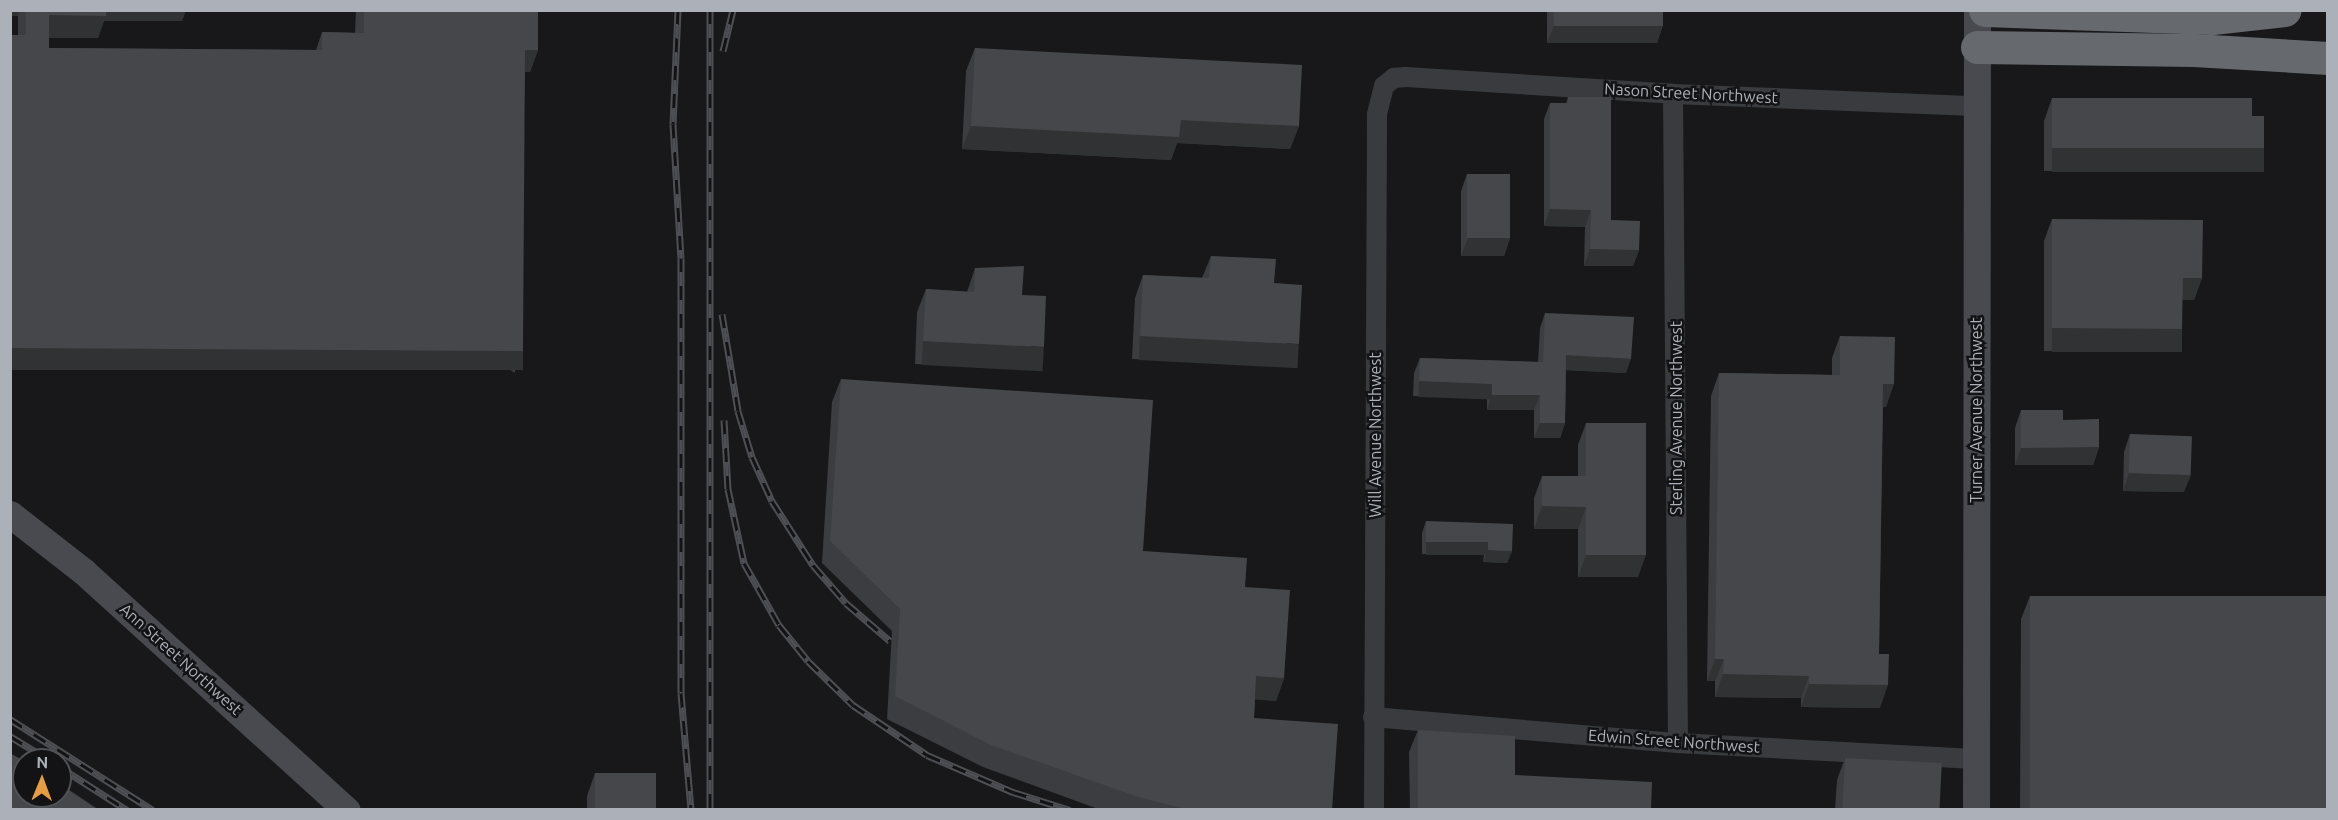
<!DOCTYPE html>
<style>
body{margin:0}
#map{position:relative;width:2338px;height:820px;overflow:hidden;background:#18181a;font-family:Ubuntu,sans-serif}
div>[style]{position:absolute}
.street>*{height:20px;margin:-10px;padding:0 10px;transform-origin:10px;border-radius:10px;background:#393b3f}
.secondary>*{height:27px;margin:-13.5px;padding:0 13.5px;transform-origin:13.5px;border-radius:13.5px;background:#484a4f}
.highway>*{height:33px;margin:-16.5px;padding:0 16.5px;transform-origin:16.5px;border-radius:16.5px;background:#666a6f}
.rail>*{height:7px;margin-top:-3.5px;transform-origin:0;background:repeating-linear-gradient(90deg,#131315 0 14px,#4d4f54 0 28px);box-sizing:border-box;border-block:2px solid #4d4f54}
.wall>*{inset:0;background:#3b3d40}
.shaded-wall>*{inset:0;background:#303234;transform-origin:0 0}
.building>*{inset:0;background:#45474a;transform-origin:0 0}
span{translate:-50% -50%;white-space:nowrap;text-align:center;line-height:1.15;-webkit-text-stroke:5px #131315;paint-order:stroke}
.street-label{font-size:16px;color:#acb1b9}
.frame{position:absolute;inset:0;border:12px solid #acb1b9;pointer-events:none}
.north{position:absolute;left:12px;top:748px;width:60px;height:60px;box-sizing:border-box;background:#131315;border:2px solid #505257;border-radius:50%;rotate:1deg;font-size:16px;font-weight:700;line-height:24px;text-align:center;color:#acb1b9}
.north::after{content:'';display:block;margin:auto;width:21px;height:27px;background:#e49c46;clip-path:polygon(50% 0,100% 100%,50% 72%,0 100%)}
</style>
<div id="map">
<div class="street">
<div style="left:1673px;top:94px;width:649px;rotate:89.56deg"></div>
<div style="left:1373px;top:717px;width:306px;rotate:4.9deg"></div>
<div style="left:1678px;top:743px;width:297px;rotate:3.1deg"></div>
<div style="left:1374px;top:810px;width:696px;rotate:-89.75deg"></div>
<div style="left:1377px;top:114px;width:29px;rotate:-76deg"></div>
<div style="left:1384px;top:86px;width:13px;rotate:-39deg"></div>
<div style="left:1394px;top:78px;width:12px;rotate:-5deg"></div>
<div style="left:1406px;top:77px;width:268px;rotate:3.6deg"></div>
<div style="left:1673px;top:94px;width:302px;rotate:2.3deg"></div>
</div>
<div class="secondary">
<div style="left:10px;top:514px;width:93px;rotate:38deg"></div>
<div style="left:83px;top:571px;width:356px;rotate:42.2deg"></div>
<div style="left:1976px;top:810px;width:800px;rotate:-89.93deg"></div>
</div>
<div class="highway">
<div style="left:1985px;top:10px;width:227px;rotate:2deg"></div>
<div style="left:2212px;top:18px;width:73px;rotate:-6.3deg"></div>
<div style="left:1977px;top:47px;width:217px;rotate:0.8deg"></div>
<div style="left:2194px;top:50px;width:134px;rotate:3.4deg"></div>
</div>
<div class="rail">
<div style="left:678px;top:10px;width:114px;rotate:92.5deg"></div>
<div style="left:673px;top:124px;width:134px;rotate:86.6deg"></div>
<div style="left:681px;top:258px;width:435px;rotate:90deg"></div>
<div style="left:681px;top:693px;width:117px;rotate:85.1deg"></div>
<div style="left:710px;top:10px;width:800px;rotate:90deg"></div>
<div style="left:723px;top:51px;width:42px;rotate:-76.3deg"></div>
<div style="left:722px;top:314px;width:98px;rotate:80.6deg"></div>
<div style="left:738px;top:411px;width:48px;rotate:73.1deg"></div>
<div style="left:752px;top:457px;width:48px;rotate:65.6deg"></div>
<div style="left:772px;top:501px;width:76px;rotate:57.4deg"></div>
<div style="left:813px;top:565px;width:50px;rotate:49deg"></div>
<div style="left:846px;top:603px;width:58px;rotate:40.8deg"></div>
<div style="left:724px;top:420px;width:69px;rotate:86.7deg"></div>
<div style="left:728px;top:489px;width:76px;rotate:77.8deg"></div>
<div style="left:744px;top:563px;width:71px;rotate:60.6deg"></div>
<div style="left:779px;top:625px;width:46px;rotate:51.1deg"></div>
<div style="left:808px;top:661px;width:63px;rotate:44.4deg"></div>
<div style="left:853px;top:705px;width:89px;rotate:34deg"></div>
<div style="left:927px;top:755px;width:94px;rotate:23.3deg"></div>
<div style="left:1013px;top:792px;width:60px;rotate:17.5deg"></div>
<div style="left:10px;top:719px;width:169px;rotate:32.5deg"></div>
<div style="left:10px;top:736px;width:46px;rotate:31.6deg"></div>
<div style="left:60px;top:767px;width:80px;rotate:32.7deg"></div>
</div>
<div class="wall">
<div style="clip-path:polygon(10px 10px,186px 10px,182px 21px,104px 21px,98px 38px,49px 38px,49px 48px,316px 50px,322px 32px,355px 33px,356px 10px,538px 10px,538px 50px,530px 72px,525px 72px,515px 373px,18px 35px,18px 16px,10px 16px)"></div>
<div style="clip-path:polygon(1547px 10px,1663px 10px,1663px 25px,1657px 43px,1547px 43px)"></div>
<div style="clip-path:polygon(975px 48px,1299px 126px,1290px 149px,1177px 143px,1171px 160px,962px 149px,966px 71px)"></div>
<div style="clip-path:polygon(1568px 97px,1611px 220px,1639px 250px,1633px 266px,1584px 266px,1585px 227px,1544px 226px,1544px 119px,1550px 103px,1566px 103px)"></div>
<div style="clip-path:polygon(2052px 98px,2256px 170px,2044px 171px,2044px 121px)"></div>
<div style="clip-path:polygon(1467px 174px,1510px 238px,1504px 256px,1461px 256px,1461px 191px)"></div>
<div style="clip-path:polygon(2052px 219px,2202px 278px,2194px 300px,2182px 300px,2182px 329px,2174px 352px,2044px 351px,2044px 241px)"></div>
<div style="clip-path:polygon(1211px 256px,1274px 283px,1291px 367px,1132px 359px,1135px 298px,1143px 275px,1202px 278px)"></div>
<div style="clip-path:polygon(975px 268px,1022px 295px,1035px 370px,915px 364px,917px 312px,926px 289px,967px 292px)"></div>
<div style="clip-path:polygon(1545px 313px,1626px 373px,1566px 370px,1565px 423px,1560px 438px,1534px 438px,1534px 410px,1487px 410px,1487px 399px,1413px 396px,1414px 373px,1420px 358px,1538px 362px,1540px 328px)"></div>
<div style="clip-path:polygon(1840px 336px,1886px 407px,1883px 407px,1879px 654px,1880px 708px,1801px 707px,1801px 698px,1715px 697px,1715px 681px,1707px 681px,1711px 396px,1719px 373px,1832px 375px,1832px 358px)"></div>
<div style="clip-path:polygon(841px 379px,1143px 551px,1245px 587px,1284px 678px,1276px 701px,1255px 699px,1254px 718px,1332px 810px,1101px 810px,983px 767px,887px 719px,892px 631px,822px 563px,832px 402px)"></div>
<div style="clip-path:polygon(2021px 410px,2063px 420px,2099px 447px,2093px 465px,2015px 465px,2015px 428px)"></div>
<div style="clip-path:polygon(1586px 423px,1638px 577px,1578px 577px,1578px 529px,1534px 529px,1534px 498px,1542px 476px,1578px 476px,1578px 445px)"></div>
<div style="clip-path:polygon(2130px 434px,2184px 492px,2123px 491px,2124px 452px)"></div>
<div style="clip-path:polygon(1426px 521px,1512px 551px,1507px 563px,1483px 562px,1484px 554px,1422px 554px,1422px 533px)"></div>
<div style="clip-path:polygon(2030px 596px,2328px 810px,2020px 810px,2021px 619px)"></div>
<div style="clip-path:polygon(1418px 730px,1515px 775px,1651px 810px,1410px 810px,1409px 752px)"></div>
<div style="clip-path:polygon(1845px 758px,1940px 810px,1835px 810px,1837px 780px)"></div>
<div style="clip-path:polygon(595px 773px,656px 810px,587px 810px,587px 796px)"></div>
</div>
<div class="shaded-wall">
<div style="clip-path:polygon(10px 10px,20px 10px,18px 16px,10px 16px)"></div>
<div style="clip-path:polygon(101px 10px,186px 10px,182px 21px,104px 21px,98px 38px,41px 38px,49px 15px)"></div>
<div style="clip-path:polygon(1663px 25px,1657px 43px,1547px 43px,1554px 26px)"></div>
<div style="clip-path:polygon(525px 50px,538px 50px,530px 72px,516px 72px)"></div>
<div style="clip-path:polygon(1181px 120px,1299px 126px,1290px 149px,1177px 143px,1171px 160px,962px 149px,971px 126px)"></div>
<div style="left:2052px;top:148px;width:212px;height:24px"></div>
<div style="clip-path:polygon(1550px 209px,1591px 210px,1585px 227px,1544px 226px)"></div>
<div style="clip-path:polygon(1468px 238px,1510px 238px,1504px 256px,1461px 256px)"></div>
<div style="clip-path:polygon(1590px 249px,1639px 250px,1633px 266px,1584px 266px)"></div>
<div style="clip-path:polygon(2183px 278px,2202px 278px,2194px 300px,2174px 300px)"></div>
<div style="left:2052px;top:328px;width:130px;height:24px"></div>
<div style="left:1140px;top:336px;width:159px;height:24px;rotate:3deg"></div>
<div style="left:923px;top:341px;width:121px;height:24px;rotate:3deg"></div>
<div style="left:10px;top:348px;width:513px;height:22px"></div>
<div style="clip-path:polygon(1566px 355px,1631px 359px,1626px 373px,1560px 370px)"></div>
<div style="left:1419px;top:381px;width:73px;height:16px;rotate:2deg"></div>
<div style="clip-path:polygon(1883px 384px,1894px 384px,1886px 407px,1875px 407px)"></div>
<div style="clip-path:polygon(1492px 395px,1540px 395px,1534px 410px,1487px 410px)"></div>
<div style="clip-path:polygon(1540px 423px,1565px 423px,1560px 438px,1534px 438px)"></div>
<div style="clip-path:polygon(2099px 447px,2093px 465px,2015px 465px,2021px 448px)"></div>
<div style="clip-path:polygon(2129px 473px,2191px 475px,2184px 492px,2123px 491px)"></div>
<div style="clip-path:polygon(1542px 506px,1586px 507px,1578px 529px,1534px 529px)"></div>
<div style="left:1426px;top:542px;width:62px;height:13px"></div>
<div style="clip-path:polygon(1488px 550px,1512px 551px,1507px 563px,1483px 562px)"></div>
<div style="clip-path:polygon(1586px 555px,1646px 555px,1638px 577px,1578px 577px)"></div>
<div style="clip-path:polygon(1715px 659px,1724px 659px,1715px 681px,1707px 681px)"></div>
<div style="clip-path:polygon(1723px 674px,1809px 676px,1801px 698px,1715px 697px)"></div>
<div style="clip-path:polygon(1256px 676px,1284px 678px,1276px 701px,1248px 699px)"></div>
<div style="clip-path:polygon(1809px 684px,1888px 685px,1880px 708px,1801px 707px)"></div>
</div>
<div class="building">
<div style="clip-path:polygon(26px 10px,106px 10px,106px 16px,49px 15px,49px 48px,322px 50px,322px 32px,364px 33px,364px 10px,538px 10px,538px 50px,525px 50px,523px 351px,10px 348px,10px 35px,26px 35px)"></div>
<div style="left:1554px;top:10px;width:109px;height:16px"></div>
<div style="clip-path:polygon(975px 48px,1302px 65px,1299px 126px,1181px 120px,1179px 137px,971px 126px)"></div>
<div style="clip-path:polygon(1568px 97px,1611px 97px,1611px 220px,1640px 221px,1639px 250px,1590px 249px,1591px 210px,1550px 209px,1550px 103px,1568px 103px)"></div>
<div style="clip-path:polygon(2052px 98px,2252px 98px,2252px 116px,2264px 116px,2264px 148px,2052px 148px)"></div>
<div style="left:1467px;top:174px;width:43px;height:64px"></div>
<div style="clip-path:polygon(2052px 219px,2203px 220px,2202px 278px,2183px 278px,2182px 329px,2052px 328px)"></div>
<div style="clip-path:polygon(1211px 256px,1276px 259px,1274px 283px,1302px 285px,1299px 344px,1140px 336px,1143px 275px,1209px 278px)"></div>
<div style="clip-path:polygon(1024px 266px,1022px 295px,1046px 296px,1044px 347px,923px 341px,926px 289px,974px 292px,975px 268px)"></div>
<div style="clip-path:polygon(1545px 313px,1634px 317px,1631px 359px,1566px 355px,1565px 423px,1540px 423px,1540px 395px,1492px 395px,1492px 384px,1419px 381px,1420px 358px,1543px 362px)"></div>
<div style="clip-path:polygon(1840px 336px,1895px 337px,1894px 384px,1883px 384px,1879px 654px,1889px 654px,1888px 685px,1809px 684px,1809px 676px,1723px 674px,1724px 659px,1715px 659px,1719px 373px,1840px 375px)"></div>
<div style="clip-path:polygon(841px 379px,1153px 400px,1143px 551px,1247px 558px,1245px 587px,1290px 590px,1284px 678px,1256px 676px,1254px 718px,1338px 724px,1332px 810px,1189px 810px,1138px 797px,991px 745px,895px 696px,900px 609px,830px 541px)"></div>
<div style="clip-path:polygon(2021px 410px,2063px 410px,2063px 420px,2099px 419px,2099px 447px,2021px 448px)"></div>
<div style="clip-path:polygon(1586px 423px,1646px 423px,1646px 555px,1586px 555px,1586px 507px,1542px 506px,1542px 476px,1586px 476px)"></div>
<div style="left:2130px;top:434px;width:62px;height:39px;rotate:2deg"></div>
<div style="clip-path:polygon(1426px 521px,1513px 524px,1512px 551px,1488px 550px,1488px 542px,1426px 542px)"></div>
<div style="left:2030px;top:596px;width:298px;height:214px"></div>
<div style="clip-path:polygon(1418px 730px,1515px 736px,1515px 775px,1652px 782px,1651px 810px,1418px 810px)"></div>
<div style="clip-path:polygon(10px 753px,24px 761px,24px 796px,60px 796px,60px 784px,99px 810px,10px 810px)"></div>
<div style="left:1845px;top:758px;width:97px;height:52px;rotate:3deg"></div>
<div style="left:595px;top:773px;width:61px;height:37px"></div>
</div>
<div class="street-label">
<span style="left:1691px;top:93px;rotate:3deg">Nason Street Northwest</span>
<span style="left:1976px;top:410px;rotate:-90deg">Turner Avenue Northwest</span>
<span style="left:1676px;top:418px;rotate:-90deg">Sterling Avenue Northwest</span>
<span style="left:1375px;top:435px;rotate:-90deg">Will Avenue Northwest</span>
<span style="left:181px;top:659px;rotate:42deg">Ann Street Northwest</span>
<span style="left:1674px;top:741px;rotate:4deg">Edwin Street Northwest</span>
</div>
<div class="frame"></div>
<div class="north">N</div>
</div>
